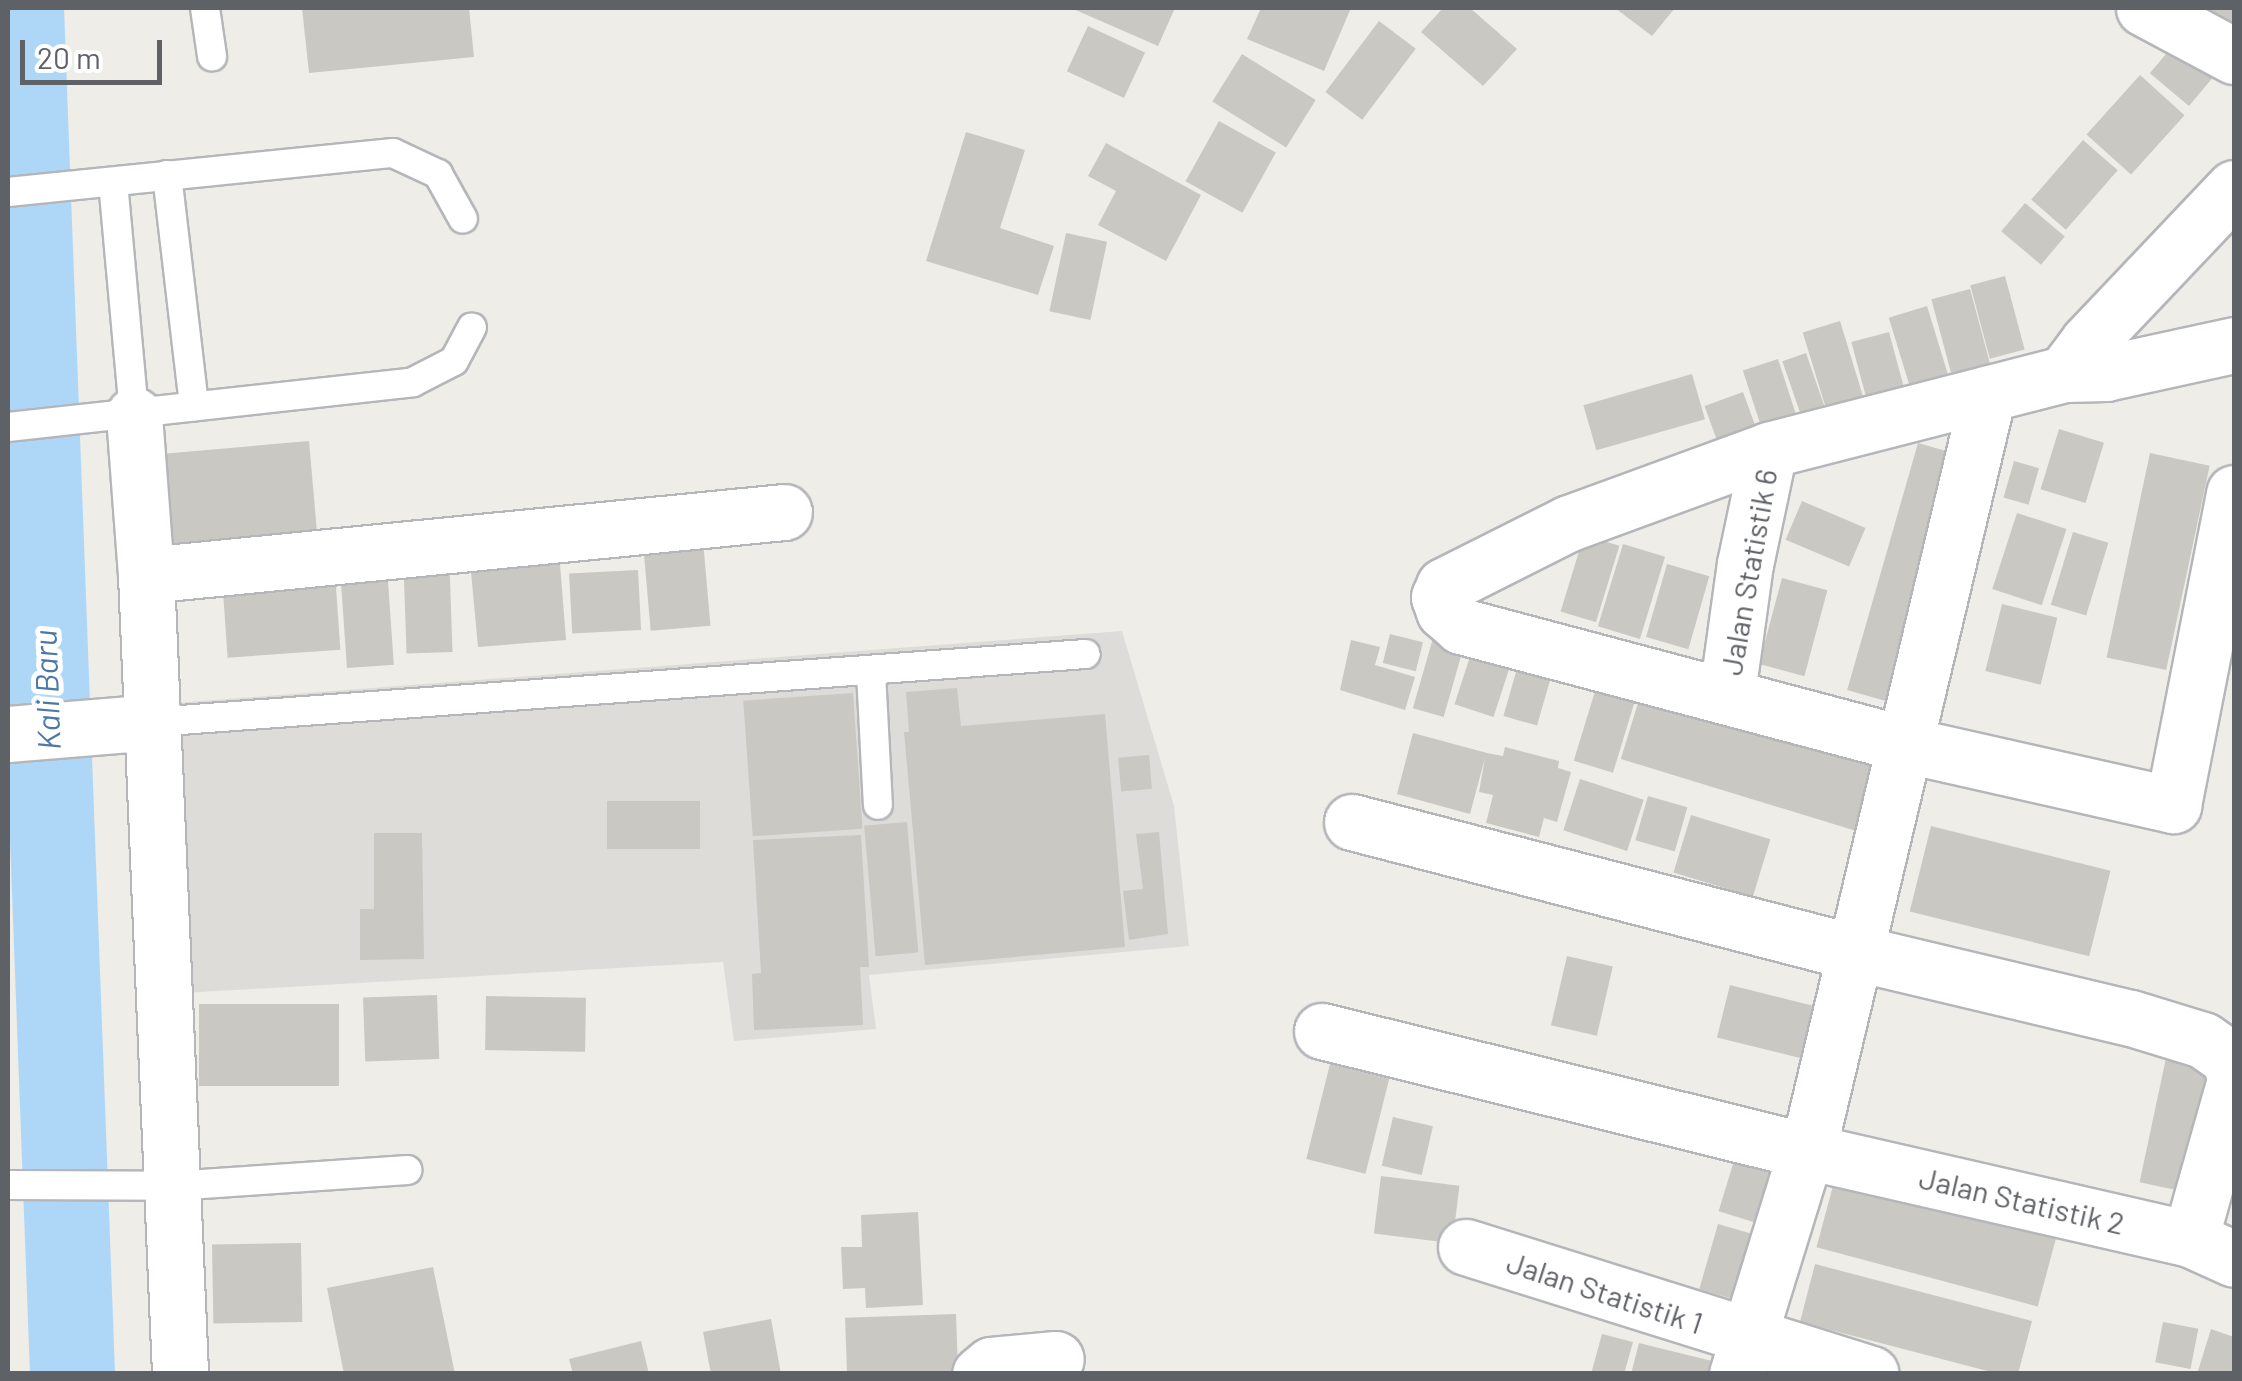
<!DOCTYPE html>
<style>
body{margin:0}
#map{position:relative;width:2242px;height:1381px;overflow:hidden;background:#efede7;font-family:Barlow,sans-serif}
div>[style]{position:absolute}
.industrial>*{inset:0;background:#dedcd9}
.river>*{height:85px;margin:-42.5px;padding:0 42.5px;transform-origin:42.5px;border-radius:42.5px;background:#aed7f7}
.building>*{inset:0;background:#cac8c3;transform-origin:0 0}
.roads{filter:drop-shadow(2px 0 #b4b6ba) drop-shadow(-2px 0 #b4b6ba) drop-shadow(0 2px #b4b6ba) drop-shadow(0 -2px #b4b6ba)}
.lane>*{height:28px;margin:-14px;padding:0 14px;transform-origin:14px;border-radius:14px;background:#fff}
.street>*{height:55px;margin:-27.5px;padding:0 27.5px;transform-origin:27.5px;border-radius:27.5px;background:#fff}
span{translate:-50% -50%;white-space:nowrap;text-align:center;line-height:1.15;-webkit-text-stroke:10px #fff;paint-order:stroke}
.street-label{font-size:30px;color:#5e6165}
.water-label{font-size:32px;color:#4c78a8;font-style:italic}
.frame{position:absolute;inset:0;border:10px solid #5e6165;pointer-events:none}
.scale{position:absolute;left:20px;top:40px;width:142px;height:45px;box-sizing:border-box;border:5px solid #5e6165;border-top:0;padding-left:12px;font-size:30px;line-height:35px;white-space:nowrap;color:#5e6165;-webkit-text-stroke:8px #fff;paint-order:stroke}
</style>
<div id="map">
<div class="industrial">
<div style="clip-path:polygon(1122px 631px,1174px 806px,1189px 946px,869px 975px,876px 1029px,734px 1041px,723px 962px,184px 993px,175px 703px)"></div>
</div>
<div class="river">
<div style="left:21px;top:8px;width:1367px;rotate:87.86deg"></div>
</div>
<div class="building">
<div style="clip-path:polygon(302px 8px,469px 8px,474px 57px,309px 73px)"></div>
<div style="clip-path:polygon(1071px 8px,1175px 8px,1158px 46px)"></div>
<div style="clip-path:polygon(1261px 8px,1351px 8px,1324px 71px,1247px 39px)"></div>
<div style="clip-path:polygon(1443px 8px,1470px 8px,1517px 49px,1483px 86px,1421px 32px)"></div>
<div style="clip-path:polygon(1615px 8px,1675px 8px,1652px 36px)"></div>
<div style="clip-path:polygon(2207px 8px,2234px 8px,2234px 26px)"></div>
<div style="left:1379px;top:21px;width:46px;height:89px;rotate:37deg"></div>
<div style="left:1088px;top:26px;width:63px;height:50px;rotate:25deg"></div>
<div style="left:2182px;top:35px;width:51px;height:50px;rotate:40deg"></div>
<div style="left:1242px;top:54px;width:87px;height:56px;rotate:32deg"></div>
<div style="left:2140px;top:75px;width:60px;height:80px;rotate:42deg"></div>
<div style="left:1219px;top:121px;width:65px;height:69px;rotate:29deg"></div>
<div style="clip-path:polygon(966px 132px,1025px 150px,1000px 228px,1054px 246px,1038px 295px,926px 261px)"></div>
<div style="left:2083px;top:140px;width:46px;height:79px;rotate:41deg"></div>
<div style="clip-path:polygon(1106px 143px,1201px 195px,1166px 261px,1098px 225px,1116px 191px,1088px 176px)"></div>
<div style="left:2025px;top:203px;width:52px;height:37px;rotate:40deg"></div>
<div style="left:1066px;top:233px;width:42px;height:80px;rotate:12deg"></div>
<div style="left:2005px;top:276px;width:76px;height:36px;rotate:75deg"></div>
<div style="left:1970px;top:289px;width:80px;height:40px;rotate:75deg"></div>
<div style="left:1927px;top:306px;width:72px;height:40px;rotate:73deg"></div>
<div style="left:1840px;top:321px;width:80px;height:39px;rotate:73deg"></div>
<div style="left:1889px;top:332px;width:57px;height:39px;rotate:75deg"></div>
<div style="left:1806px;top:353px;width:59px;height:25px;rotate:71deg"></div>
<div style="left:1778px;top:359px;width:58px;height:37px;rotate:72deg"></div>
<div style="left:1692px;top:374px;width:47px;height:113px;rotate:74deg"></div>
<div style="left:1743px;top:392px;width:47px;height:41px;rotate:70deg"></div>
<div style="left:2059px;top:429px;width:47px;height:63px;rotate:17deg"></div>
<div style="left:309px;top:441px;width:97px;height:146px;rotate:85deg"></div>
<div style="left:1918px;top:443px;width:41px;height:257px;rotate:16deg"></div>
<div style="left:2150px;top:453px;width:61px;height:209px;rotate:12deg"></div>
<div style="left:2014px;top:461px;width:26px;height:38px;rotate:16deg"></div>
<div style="left:1802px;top:501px;width:69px;height:42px;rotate:23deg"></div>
<div style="left:2017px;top:513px;width:52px;height:80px;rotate:18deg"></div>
<div style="left:702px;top:529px;width:97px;height:60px;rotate:85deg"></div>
<div style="left:2073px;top:532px;width:37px;height:76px;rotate:17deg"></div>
<div style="left:1584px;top:535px;width:37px;height:80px;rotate:17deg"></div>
<div style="clip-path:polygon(544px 543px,546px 565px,560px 564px,566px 640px,478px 647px,471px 572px,496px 570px,493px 547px)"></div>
<div style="left:1623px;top:544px;width:44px;height:86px;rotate:17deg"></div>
<div style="left:449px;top:551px;width:101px;height:46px;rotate:88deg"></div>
<div style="left:1667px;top:564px;width:44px;height:76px;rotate:16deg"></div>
<div style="left:387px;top:567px;width:98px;height:47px;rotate:86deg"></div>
<div style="left:638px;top:570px;width:60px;height:69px;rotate:87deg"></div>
<div style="left:335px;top:573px;width:77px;height:113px;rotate:86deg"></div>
<div style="left:1782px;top:578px;width:47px;height:89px;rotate:15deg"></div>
<div style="left:2002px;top:604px;width:57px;height:69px;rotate:14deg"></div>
<div style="left:1478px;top:632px;width:41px;height:76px;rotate:18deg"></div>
<div style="left:1390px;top:634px;width:34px;height:30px;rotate:14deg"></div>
<div style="left:1433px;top:638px;width:32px;height:73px;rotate:16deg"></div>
<div style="clip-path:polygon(1351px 640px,1380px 647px,1375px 665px,1415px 677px,1405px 710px,1340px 690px)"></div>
<div style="left:1518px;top:665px;width:35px;height:53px;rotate:16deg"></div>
<div style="clip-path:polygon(957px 688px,961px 726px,1105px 714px,1125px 947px,925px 965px,904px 732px,909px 732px,906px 692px)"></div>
<div style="left:1596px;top:688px;width:41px;height:76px;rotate:17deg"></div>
<div style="left:853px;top:693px;width:136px;height:110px;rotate:86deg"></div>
<div style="left:1641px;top:693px;width:254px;height:69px;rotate:17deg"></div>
<div style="clip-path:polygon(1413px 733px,1487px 753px,1503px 756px,1505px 747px,1559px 761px,1558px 768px,1571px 772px,1557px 822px,1544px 818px,1539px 837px,1486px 823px,1493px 795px,1479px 792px,1485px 758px,1470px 814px,1397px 794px)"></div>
<div style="left:1149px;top:755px;width:34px;height:31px;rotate:85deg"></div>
<div style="left:1580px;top:779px;width:67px;height:54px;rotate:18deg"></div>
<div style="left:1648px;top:796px;width:41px;height:46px;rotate:16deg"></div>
<div style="left:607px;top:801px;width:93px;height:48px"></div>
<div style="left:1691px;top:815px;width:83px;height:60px;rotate:17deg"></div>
<div style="left:907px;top:822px;width:131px;height:43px;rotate:85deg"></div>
<div style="left:1931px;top:826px;width:185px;height:88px;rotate:14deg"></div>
<div style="clip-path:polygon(1159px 832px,1168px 934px,1129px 940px,1123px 891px,1143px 889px,1136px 834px)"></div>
<div style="clip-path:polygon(374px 833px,422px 833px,424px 959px,360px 960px,360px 909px,374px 909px)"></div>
<div style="clip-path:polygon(861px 835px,869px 967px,860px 967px,863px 1025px,754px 1030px,752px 974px,761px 973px,753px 840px)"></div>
<div style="left:1567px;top:956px;width:47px;height:71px;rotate:13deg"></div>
<div style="left:1730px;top:985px;width:100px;height:54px;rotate:14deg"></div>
<div style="left:437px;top:995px;width:64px;height:74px;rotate:88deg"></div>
<div style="left:486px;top:996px;width:100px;height:54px;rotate:1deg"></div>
<div style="left:339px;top:1004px;width:82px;height:140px;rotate:90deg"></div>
<div style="left:2166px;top:1058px;width:47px;height:127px;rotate:12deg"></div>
<div style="left:1330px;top:1064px;width:61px;height:98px;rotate:14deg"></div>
<div style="left:1393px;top:1117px;width:41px;height:50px;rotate:13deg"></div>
<div style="left:1737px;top:1151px;width:45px;height:63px;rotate:17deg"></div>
<div style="left:1838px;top:1167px;width:229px;height:83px;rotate:15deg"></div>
<div style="left:1381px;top:1176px;width:79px;height:58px;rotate:7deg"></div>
<div style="clip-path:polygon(918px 1212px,923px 1305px,866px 1308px,865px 1288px,843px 1289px,841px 1247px,862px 1247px,861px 1215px)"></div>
<div style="left:1718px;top:1224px;width:47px;height:68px;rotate:16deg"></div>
<div style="left:301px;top:1243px;width:79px;height:89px;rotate:89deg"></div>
<div style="clip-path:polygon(1815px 1264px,2032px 1321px,2018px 1374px,1999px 1374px,1800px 1322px)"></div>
<div style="clip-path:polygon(433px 1267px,455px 1374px,344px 1374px,327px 1288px)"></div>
<div style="left:956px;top:1314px;width:60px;height:111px;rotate:88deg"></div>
<div style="clip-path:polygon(771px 1319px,781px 1374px,711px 1374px,703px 1332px)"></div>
<div style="left:2163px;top:1322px;width:36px;height:41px;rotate:11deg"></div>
<div style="clip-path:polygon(2211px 1329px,2234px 1337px,2234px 1374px,2197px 1374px)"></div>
<div style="clip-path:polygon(1602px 1334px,1633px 1342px,1624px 1374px,1591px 1374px)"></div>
<div style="clip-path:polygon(641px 1341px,649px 1374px,573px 1374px,569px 1359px)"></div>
<div style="clip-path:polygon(1639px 1343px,1716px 1362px,1713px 1374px,1631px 1374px)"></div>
</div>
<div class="roads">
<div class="lane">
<div style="left:205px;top:8px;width:49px;rotate:81.7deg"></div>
<div style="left:167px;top:175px;width:233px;rotate:83.3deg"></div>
<div style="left:113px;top:182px;width:234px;rotate:84.8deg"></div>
<div style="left:8px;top:192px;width:387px;rotate:-5.8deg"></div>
<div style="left:393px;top:153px;width:50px;rotate:25deg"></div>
<div style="left:438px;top:174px;width:51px;rotate:60.9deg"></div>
<div style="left:8px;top:427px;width:407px;rotate:-6.3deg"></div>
<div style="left:413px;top:382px;width:46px;rotate:-27.1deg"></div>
<div style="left:454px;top:361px;width:38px;rotate:-62deg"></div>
<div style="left:871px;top:673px;width:132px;rotate:87deg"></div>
<div style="left:153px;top:722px;width:935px;rotate:-4.17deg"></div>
<div style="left:8px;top:1185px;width:165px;rotate:0.3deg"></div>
<div style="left:173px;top:1186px;width:235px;rotate:-3.9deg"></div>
</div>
<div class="street">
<div style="left:2144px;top:8px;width:102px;rotate:28.1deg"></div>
<div style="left:2234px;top:345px;width:131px;rotate:167.7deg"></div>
<div style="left:2106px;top:373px;width:42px;rotate:178.6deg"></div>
<div style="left:2064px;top:374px;width:305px;rotate:165.6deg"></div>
<div style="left:1769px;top:450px;width:213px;rotate:159.9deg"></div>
<div style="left:1569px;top:523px;width:140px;rotate:153.3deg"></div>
<div style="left:1444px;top:586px;width:12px;rotate:114deg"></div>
<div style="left:1439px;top:597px;width:15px;rotate:70deg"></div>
<div style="left:1444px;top:611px;width:23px;rotate:41deg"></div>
<div style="left:1461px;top:626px;width:462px;rotate:14.9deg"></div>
<div style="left:1907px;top:745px;width:273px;rotate:12.7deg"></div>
<div style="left:2173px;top:805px;width:318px;rotate:-78.9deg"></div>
<div style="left:2064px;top:374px;width:40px;rotate:-53deg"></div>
<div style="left:2088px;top:342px;width:212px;rotate:-46.5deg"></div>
<div style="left:134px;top:415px;width:160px;rotate:85.7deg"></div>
<div style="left:146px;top:575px;width:800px;rotate:87.56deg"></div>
<div style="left:146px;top:575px;width:641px;rotate:-5.64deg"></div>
<div style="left:1727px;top:693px;width:130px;rotate:-82.1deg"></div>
<div style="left:1745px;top:564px;width:116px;rotate:-78.1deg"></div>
<div style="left:8px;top:734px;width:145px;rotate:-4.7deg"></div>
<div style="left:1352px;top:822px;width:518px;rotate:14.55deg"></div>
<div style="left:1853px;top:952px;width:286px;rotate:13.4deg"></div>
<div style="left:2131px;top:1018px;width:75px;rotate:17deg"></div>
<div style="left:2203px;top:1040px;width:32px;rotate:35deg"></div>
<div style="left:2229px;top:1058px;width:17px;rotate:73deg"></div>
<div style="left:1322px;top:1031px;width:499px;rotate:13.9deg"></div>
<div style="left:1806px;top:1151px;width:394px;rotate:12.9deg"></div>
<div style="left:2190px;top:1239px;width:48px;rotate:24.4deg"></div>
<div style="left:2190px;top:1239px;width:161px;rotate:-74.2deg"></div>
<div style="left:1466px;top:1247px;width:424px;rotate:17.4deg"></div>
<div style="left:980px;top:1374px;width:14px;rotate:-39deg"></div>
<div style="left:991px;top:1365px;width:65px;rotate:-5.3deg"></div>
<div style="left:1737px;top:1374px;width:257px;rotate:-72.8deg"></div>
<div style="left:1813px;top:1129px;width:756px;rotate:-76.61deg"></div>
</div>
</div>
<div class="street-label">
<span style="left:1748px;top:572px;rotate:-80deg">Jalan Statistik 6</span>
<span style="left:2022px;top:1200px;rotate:13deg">Jalan Statistik 2</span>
<span style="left:1605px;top:1292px;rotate:18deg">Jalan Statistik 1</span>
</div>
<div class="water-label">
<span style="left:46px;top:690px;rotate:-92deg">Kali Baru</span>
</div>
<div class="frame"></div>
<div class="scale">20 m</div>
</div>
